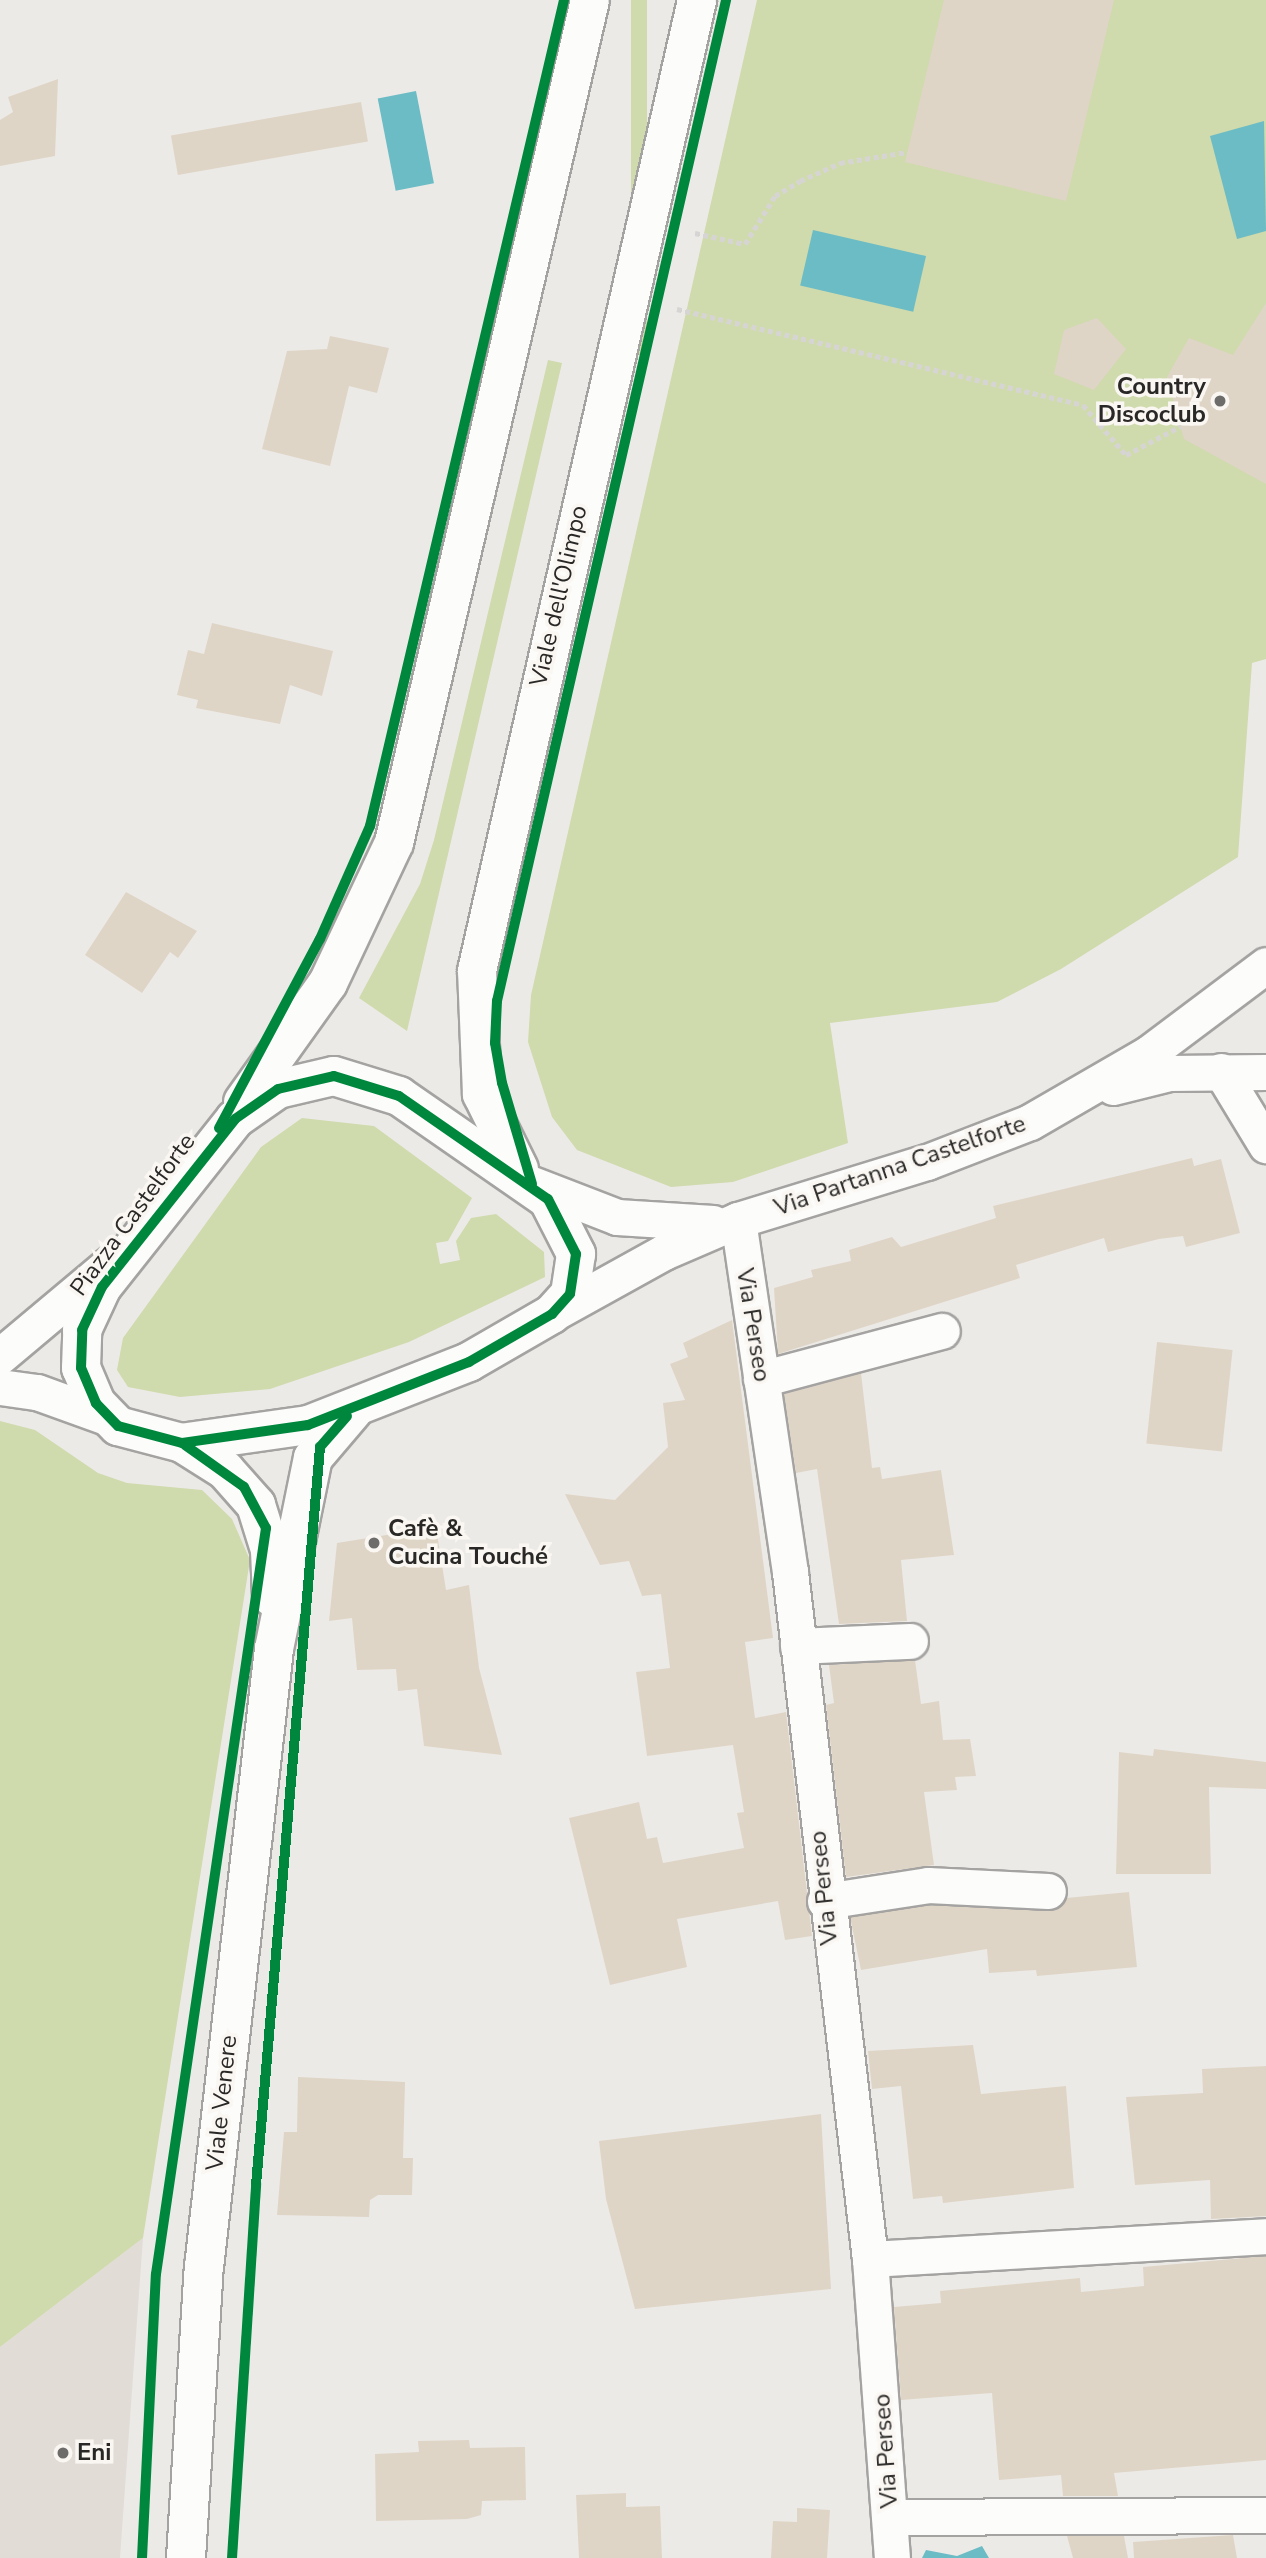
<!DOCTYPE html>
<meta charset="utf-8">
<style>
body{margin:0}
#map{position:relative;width:1266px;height:2558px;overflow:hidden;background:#eceae7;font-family:"Nunito Sans",sans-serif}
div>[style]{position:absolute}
.built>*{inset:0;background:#e1dcd6}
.green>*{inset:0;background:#cfdaad;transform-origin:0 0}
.water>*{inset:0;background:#6cbcc5;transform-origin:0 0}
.building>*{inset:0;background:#dfd5c6;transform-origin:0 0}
.path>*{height:4.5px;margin-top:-2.25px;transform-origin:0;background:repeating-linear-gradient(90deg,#d6d5d4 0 5px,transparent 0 8.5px)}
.roads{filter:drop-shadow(2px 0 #a4a3a1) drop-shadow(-2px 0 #a4a3a1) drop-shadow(0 2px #a4a3a1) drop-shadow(0 -2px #a4a3a1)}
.minor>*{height:35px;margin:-17.5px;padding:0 17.5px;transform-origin:17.5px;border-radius:17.5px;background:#fcfcfb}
.tertiary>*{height:38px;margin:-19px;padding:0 19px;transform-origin:19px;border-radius:19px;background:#fcfcfb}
.cycleway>*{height:10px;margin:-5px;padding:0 5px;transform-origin:5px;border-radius:5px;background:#00873e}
.dots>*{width:19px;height:19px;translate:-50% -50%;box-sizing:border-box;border:4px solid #faf7f3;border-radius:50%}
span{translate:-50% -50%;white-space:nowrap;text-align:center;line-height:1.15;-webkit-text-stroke:7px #faf7f3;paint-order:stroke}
.poi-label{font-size:24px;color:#292827;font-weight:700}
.right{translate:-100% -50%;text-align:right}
.left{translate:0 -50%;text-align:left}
.street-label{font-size:24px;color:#292827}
</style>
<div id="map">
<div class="built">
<div style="clip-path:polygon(143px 2238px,120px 2558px,0 2558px,0 2347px)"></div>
</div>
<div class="green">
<div style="left:631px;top:0;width:16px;height:355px"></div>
<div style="clip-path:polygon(757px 0,1266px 0,1266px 659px,1252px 663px,1238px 857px,1061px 969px,997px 1002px,830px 1023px,848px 1143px,733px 1182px,671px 1187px,577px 1150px,552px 1117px,528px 1042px,531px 995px)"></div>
<div style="clip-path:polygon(548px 360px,562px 363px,407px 1031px,359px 998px,420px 884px,434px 840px)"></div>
<div style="clip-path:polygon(302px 1118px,374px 1126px,472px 1198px,448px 1241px,436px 1243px,440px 1264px,460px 1260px,456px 1241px,471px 1218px,496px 1214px,544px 1252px,545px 1277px,409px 1342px,270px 1389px,180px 1397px,128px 1387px,117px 1370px,123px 1338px,261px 1147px)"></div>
<div style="clip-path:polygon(0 1421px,35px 1430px,98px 1473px,127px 1483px,202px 1490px,232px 1519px,250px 1560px,143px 2238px,0 2347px)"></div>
</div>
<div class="water">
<div style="left:416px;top:91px;width:94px;height:39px;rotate:79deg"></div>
<div style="clip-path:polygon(1264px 121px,1266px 231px,1237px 239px,1210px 136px)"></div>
<div style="left:813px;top:230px;width:116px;height:57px;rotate:13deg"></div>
<div style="clip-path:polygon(982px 2546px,989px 2558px,922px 2558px,926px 2550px,957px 2556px)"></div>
</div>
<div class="building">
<div style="clip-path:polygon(944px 0,1114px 0,1066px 201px,905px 162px)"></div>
<div style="clip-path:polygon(58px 79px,55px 156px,0 166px,0 120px,13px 112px,8px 97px)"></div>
<div style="left:361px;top:102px;width:40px;height:193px;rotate:80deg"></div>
<div style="clip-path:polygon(1266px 303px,1266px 484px,1184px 439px,1167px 377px,1189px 338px,1233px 355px)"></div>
<div style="clip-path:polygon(1097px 318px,1126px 349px,1094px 390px,1054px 374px,1064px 330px)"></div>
<div style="clip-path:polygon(330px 336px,389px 348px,377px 393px,349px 386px,330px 466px,262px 449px,287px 351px,327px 349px)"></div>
<div style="clip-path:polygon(212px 623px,333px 651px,322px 696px,290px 685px,280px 724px,196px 708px,198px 700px,177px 695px,188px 650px,204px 654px)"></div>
<div style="clip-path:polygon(126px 892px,197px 931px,178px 958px,170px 952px,142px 993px,85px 955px)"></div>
<div style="clip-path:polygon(1192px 1158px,1194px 1166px,1221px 1159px,1240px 1233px,1186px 1247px,1183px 1236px,1159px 1239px,1108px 1252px,1104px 1238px,1016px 1265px,1020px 1278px,778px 1354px,774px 1288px,813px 1277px,811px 1270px,851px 1261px,849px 1250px,892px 1237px,901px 1247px,996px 1218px,993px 1206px)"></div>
<div style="clip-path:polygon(732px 1320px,773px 1638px,745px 1642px,755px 1718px,786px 1712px,812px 1936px,785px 1940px,778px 1901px,677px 1919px,687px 1967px,610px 1985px,569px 1818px,639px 1802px,647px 1839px,657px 1837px,663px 1863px,744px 1848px,737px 1813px,744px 1812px,733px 1745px,647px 1756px,636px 1672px,670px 1668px,661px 1594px,642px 1596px,629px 1561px,600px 1565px,565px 1494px,615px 1500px,668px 1447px,663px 1403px,685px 1400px,670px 1364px,688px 1357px,683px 1343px)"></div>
<div style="left:1157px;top:1342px;width:76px;height:102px;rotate:6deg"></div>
<div style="clip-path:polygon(861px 1373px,872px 1468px,880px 1467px,882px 1479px,941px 1470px,954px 1555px,901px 1560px,907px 1621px,839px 1624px,817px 1469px,796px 1473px,784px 1394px)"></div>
<div style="clip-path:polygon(436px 1527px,446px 1590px,469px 1585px,479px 1668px,502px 1755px,424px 1746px,417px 1689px,398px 1691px,396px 1669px,357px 1670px,352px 1618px,329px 1621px,337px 1543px)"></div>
<div style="clip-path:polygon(915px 1660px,921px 1704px,939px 1701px,943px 1740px,970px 1739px,976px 1776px,955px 1777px,957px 1790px,924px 1792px,934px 1865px,846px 1877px,826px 1705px,834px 1703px,829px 1665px)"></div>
<div style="clip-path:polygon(1154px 1749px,1266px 1762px,1266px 1789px,1209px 1787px,1211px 1874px,1116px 1874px,1119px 1752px,1153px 1756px)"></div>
<div style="clip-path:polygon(1129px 1892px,1137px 1967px,1037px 1976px,1036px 1970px,989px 1973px,987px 1949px,861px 1970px,850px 1917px,929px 1905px,1048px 1911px,1066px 1898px)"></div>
<div style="clip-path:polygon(973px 2045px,981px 2094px,1066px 2086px,1074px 2188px,943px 2203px,942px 2196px,913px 2199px,901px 2086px,872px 2089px,868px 2051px)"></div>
<div style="clip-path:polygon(1266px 2066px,1266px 2216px,1211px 2219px,1210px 2180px,1135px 2185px,1126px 2097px,1203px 2093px,1202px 2069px)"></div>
<div style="clip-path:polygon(298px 2077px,405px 2082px,403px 2158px,413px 2158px,412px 2195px,378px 2195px,370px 2200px,369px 2217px,277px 2215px,284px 2132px,297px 2132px)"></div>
<div style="clip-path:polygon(821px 2114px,831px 2289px,635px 2309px,606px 2199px,599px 2141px)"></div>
<div style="clip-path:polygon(1266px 2256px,1266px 2460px,1114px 2473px,1118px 2496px,1063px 2496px,1061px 2475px,999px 2480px,992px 2393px,901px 2400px,894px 2307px,941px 2303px,940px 2291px,1080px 2278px,1081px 2292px,1144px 2286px,1143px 2267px)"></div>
<div style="clip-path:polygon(469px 2440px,470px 2448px,525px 2447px,526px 2500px,482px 2501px,481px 2515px,467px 2519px,376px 2521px,375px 2454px,419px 2452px,418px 2441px)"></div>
<div style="clip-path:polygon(626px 2493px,626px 2507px,660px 2506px,662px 2558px,579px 2558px,576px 2495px)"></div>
<div style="clip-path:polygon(797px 2508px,830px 2510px,827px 2558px,771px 2558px,773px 2521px,797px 2522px)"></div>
<div style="clip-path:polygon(1233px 2535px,1237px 2558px,1134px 2558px,1133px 2542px)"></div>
<div style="clip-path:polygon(1067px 2536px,1124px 2536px,1128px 2558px,1073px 2558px)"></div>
</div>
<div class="path">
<div style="left:695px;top:233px;width:51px;rotate:12.4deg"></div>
<div style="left:745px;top:244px;width:57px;rotate:-58deg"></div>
<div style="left:775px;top:196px;width:29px;rotate:-31deg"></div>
<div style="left:800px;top:181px;width:44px;rotate:-24.2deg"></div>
<div style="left:840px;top:163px;width:68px;rotate:-9.3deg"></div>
<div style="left:677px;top:309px;width:417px;rotate:13.3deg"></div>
<div style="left:1083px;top:405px;width:66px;rotate:49.3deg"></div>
<div style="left:1126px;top:455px;width:62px;rotate:-27.8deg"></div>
</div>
<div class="roads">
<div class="minor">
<div style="left:1221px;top:1071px;width:87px;rotate:58.7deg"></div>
<div style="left:1113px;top:1087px;width:58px;rotate:-14deg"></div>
<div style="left:1169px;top:1073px;width:97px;rotate:-0.6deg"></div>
<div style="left:532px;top:1184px;width:91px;rotate:21.2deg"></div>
<div style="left:617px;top:1217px;width:96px;rotate:3.6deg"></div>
<div style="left:738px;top:1220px;width:356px;rotate:81.6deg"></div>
<div style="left:790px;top:1572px;width:692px;rotate:83.36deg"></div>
<div style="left:870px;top:2259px;width:300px;rotate:85.8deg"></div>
<div style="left:552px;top:1314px;width:128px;rotate:-29deg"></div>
<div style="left:664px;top:1252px;width:81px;rotate:-23.4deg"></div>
<div style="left:738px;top:1220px;width:198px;rotate:-17.1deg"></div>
<div style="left:927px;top:1162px;width:110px;rotate:-21.2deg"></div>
<div style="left:1030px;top:1122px;width:138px;rotate:-30.1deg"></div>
<div style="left:1149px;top:1053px;width:146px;rotate:-36.9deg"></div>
<div style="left:0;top:1356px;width:146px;rotate:-40deg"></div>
<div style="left:761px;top:1379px;width:187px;rotate:-14.9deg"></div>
<div style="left:0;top:1387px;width:37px;rotate:8deg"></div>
<div style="left:37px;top:1392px;width:73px;rotate:19.9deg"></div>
<div style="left:798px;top:1646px;width:112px;rotate:-2.6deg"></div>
<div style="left:825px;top:1901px;width:104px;rotate:-8.8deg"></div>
<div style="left:928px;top:1885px;width:120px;rotate:2.9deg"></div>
<div style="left:870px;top:2259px;width:397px;rotate:-3.3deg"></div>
<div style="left:891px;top:2517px;width:375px;rotate:-0.3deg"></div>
</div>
<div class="tertiary">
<div style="left:334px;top:1076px;width:68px;rotate:17.1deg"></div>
<div style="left:399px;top:1096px;width:181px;rotate:34.7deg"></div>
<div style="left:548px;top:1199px;width:62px;rotate:63deg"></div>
<div style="left:576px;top:1254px;width:40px;rotate:98.5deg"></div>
<div style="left:570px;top:1294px;width:27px;rotate:132deg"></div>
<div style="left:552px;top:1314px;width:96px;rotate:150deg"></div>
<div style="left:469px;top:1362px;width:173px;rotate:158.6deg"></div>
<div style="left:308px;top:1425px;width:127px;rotate:171.9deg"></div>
<div style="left:182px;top:1443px;width:66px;rotate:-165.1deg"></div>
<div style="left:118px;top:1426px;width:32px;rotate:-134deg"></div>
<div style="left:96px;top:1403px;width:38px;rotate:-113deg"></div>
<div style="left:81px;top:1368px;width:38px;rotate:-88deg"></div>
<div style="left:82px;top:1330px;width:47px;rotate:-65.1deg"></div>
<div style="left:102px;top:1287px;width:214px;rotate:-51.6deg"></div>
<div style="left:235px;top:1119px;width:52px;rotate:-34.9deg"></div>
<div style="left:278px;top:1089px;width:57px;rotate:-13.1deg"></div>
<div style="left:243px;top:1102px;width:146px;rotate:-54.5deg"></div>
<div style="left:328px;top:983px;width:155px;rotate:-64.8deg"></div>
<div style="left:394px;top:843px;width:865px;rotate:-76.91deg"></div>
<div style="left:519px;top:1169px;width:84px;rotate:-116.3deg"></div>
<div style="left:482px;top:1094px;width:123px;rotate:-92.3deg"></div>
<div style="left:477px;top:971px;width:996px;rotate:-77.23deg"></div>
<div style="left:182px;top:1443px;width:51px;rotate:32.1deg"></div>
<div style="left:225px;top:1470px;width:47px;rotate:48.5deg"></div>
<div style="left:256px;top:1505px;width:47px;rotate:72.7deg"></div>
<div style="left:270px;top:1550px;width:47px;rotate:87.6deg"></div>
<div style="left:186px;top:2558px;width:292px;rotate:-86.5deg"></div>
<div style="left:204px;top:2267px;width:622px;rotate:-83.54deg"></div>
<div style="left:274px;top:1649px;width:195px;rotate:-78.5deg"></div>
<div style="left:313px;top:1458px;width:62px;rotate:-49.6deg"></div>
</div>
</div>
<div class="cycleway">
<div style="left:334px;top:1076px;width:68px;rotate:17.1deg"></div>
<div style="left:399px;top:1096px;width:181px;rotate:34.7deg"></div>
<div style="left:548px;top:1199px;width:62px;rotate:63deg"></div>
<div style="left:576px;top:1254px;width:40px;rotate:98.5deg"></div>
<div style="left:570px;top:1294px;width:27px;rotate:132deg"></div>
<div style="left:552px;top:1314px;width:96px;rotate:150deg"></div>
<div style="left:469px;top:1362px;width:173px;rotate:158.6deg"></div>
<div style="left:308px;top:1425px;width:127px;rotate:171.9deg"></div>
<div style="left:182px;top:1443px;width:66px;rotate:-165.1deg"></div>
<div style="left:118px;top:1426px;width:32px;rotate:-134deg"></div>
<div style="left:96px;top:1403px;width:38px;rotate:-113deg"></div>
<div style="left:81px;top:1368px;width:38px;rotate:-88deg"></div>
<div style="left:82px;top:1330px;width:47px;rotate:-65.1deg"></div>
<div style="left:102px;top:1287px;width:214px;rotate:-51.6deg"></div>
<div style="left:235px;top:1119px;width:52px;rotate:-34.9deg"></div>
<div style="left:278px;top:1089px;width:57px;rotate:-13.1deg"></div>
<div style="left:219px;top:1128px;width:214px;rotate:-61.9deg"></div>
<div style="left:320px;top:939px;width:124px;rotate:-66.1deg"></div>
<div style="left:370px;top:826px;width:848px;rotate:-76.78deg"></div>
<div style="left:532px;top:1184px;width:105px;rotate:-106.5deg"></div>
<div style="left:502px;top:1083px;width:41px;rotate:-99.9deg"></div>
<div style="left:495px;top:1043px;width:42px;rotate:-87.3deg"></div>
<div style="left:497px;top:1001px;width:1027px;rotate:-77.11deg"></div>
<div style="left:142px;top:2558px;width:284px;rotate:-87.2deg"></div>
<div style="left:156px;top:2274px;width:754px;rotate:-81.61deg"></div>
<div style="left:266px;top:1528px;width:47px;rotate:-118.2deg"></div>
<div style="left:244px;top:1487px;width:72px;rotate:-144.6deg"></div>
<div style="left:232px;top:2558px;width:374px;rotate:-86.3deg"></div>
<div style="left:256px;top:2185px;width:741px;rotate:-85.04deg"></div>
<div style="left:320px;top:1447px;width:41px;rotate:-48.9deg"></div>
</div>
<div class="dots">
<div style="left:1220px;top:401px;background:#6d6c6a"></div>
<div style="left:374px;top:1543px;background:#6d6c6a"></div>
<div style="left:63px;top:2453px;background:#6d6c6a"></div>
</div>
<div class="poi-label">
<span class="right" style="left:1206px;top:401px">Country<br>Discoclub</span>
<span class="left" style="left:388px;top:1543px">Cafè &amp;<br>Cucina Touché</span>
<span class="left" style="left:77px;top:2453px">Eni</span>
</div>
<div class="street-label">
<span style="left:559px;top:596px;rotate:-77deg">Viale dell'Olimpo</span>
<span style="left:900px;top:1166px;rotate:-19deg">Via Partanna Castelforte</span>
<span style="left:133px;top:1215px;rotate:-54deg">Piazza Castelforte</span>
<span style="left:753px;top:1325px;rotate:81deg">Via Perseo</span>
<span style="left:824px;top:1888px;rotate:-96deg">Via Perseo</span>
<span style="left:222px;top:2103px;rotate:-84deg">Viale Venere</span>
<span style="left:886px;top:2451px;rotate:-94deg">Via Perseo</span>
</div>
</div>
